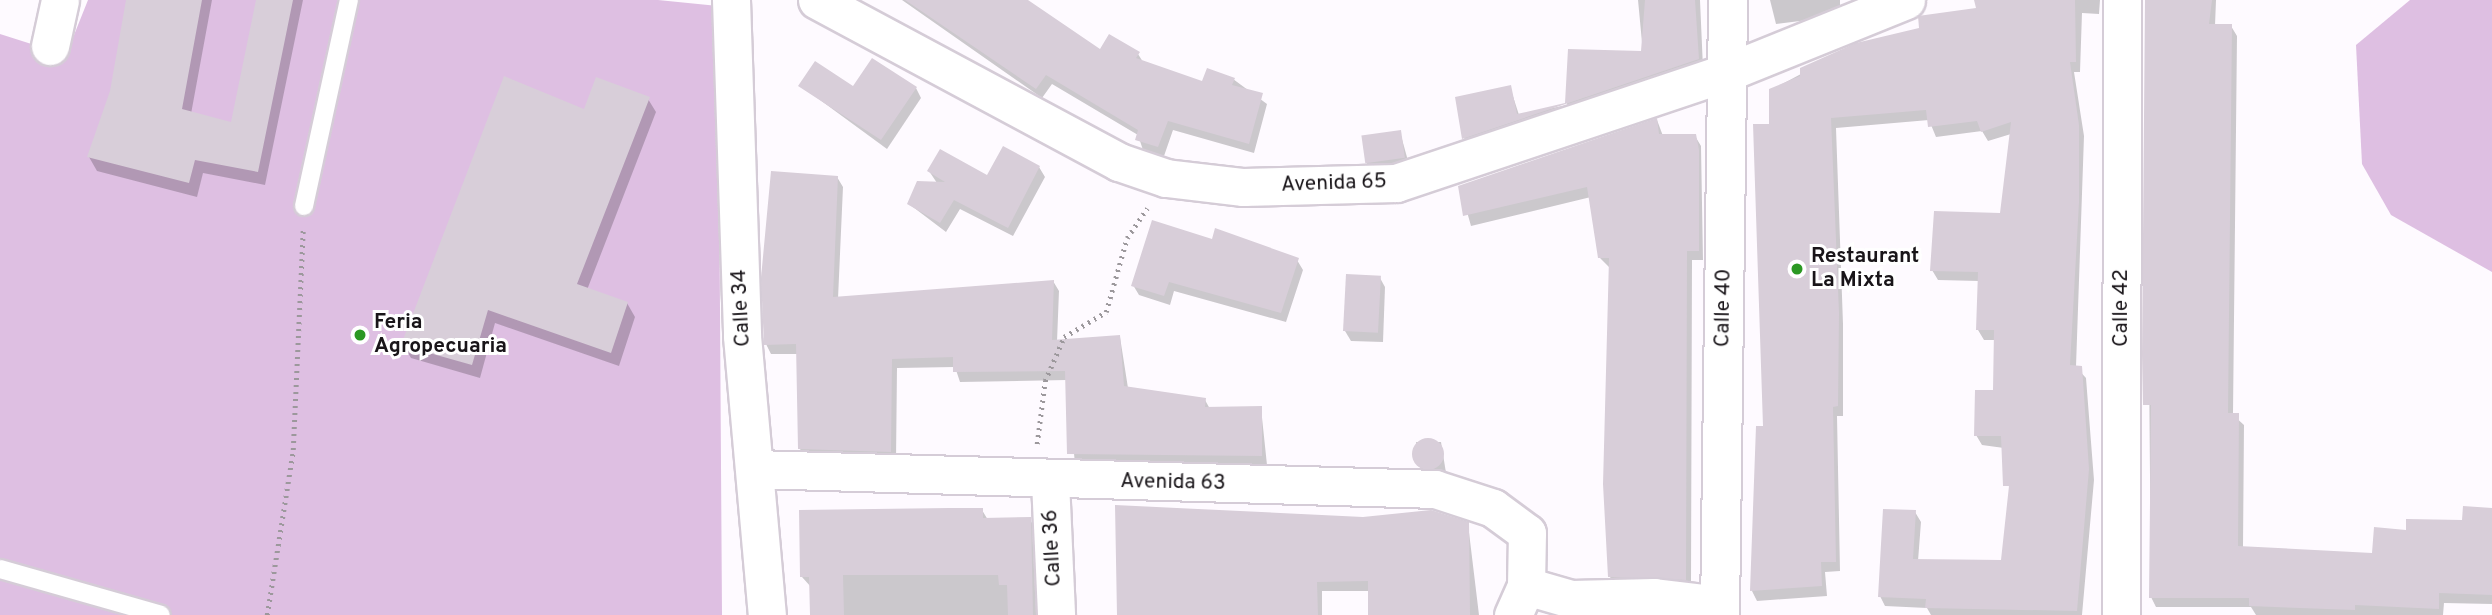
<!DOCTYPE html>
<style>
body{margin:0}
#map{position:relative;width:2492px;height:615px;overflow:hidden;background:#fefaff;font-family:Overpass,sans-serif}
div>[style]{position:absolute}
.green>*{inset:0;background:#debfe2}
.shadow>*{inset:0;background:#0003}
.building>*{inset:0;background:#d8ced9;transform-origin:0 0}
.round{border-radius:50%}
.path>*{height:4.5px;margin-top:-2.25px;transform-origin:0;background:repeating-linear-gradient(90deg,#9c989c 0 2px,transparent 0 7px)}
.roads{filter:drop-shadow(2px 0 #d5ccd7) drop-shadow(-2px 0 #d5ccd7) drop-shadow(0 2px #d5ccd7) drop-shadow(0 -2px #d5ccd7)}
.lane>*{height:18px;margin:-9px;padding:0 9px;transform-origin:9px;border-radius:9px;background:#fff}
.street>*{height:37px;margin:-18.5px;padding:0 18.5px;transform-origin:18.5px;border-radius:18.5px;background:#fff}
.secondary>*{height:38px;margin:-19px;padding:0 19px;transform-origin:19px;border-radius:19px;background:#fff}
.dots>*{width:19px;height:19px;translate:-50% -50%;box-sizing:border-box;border:4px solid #fff;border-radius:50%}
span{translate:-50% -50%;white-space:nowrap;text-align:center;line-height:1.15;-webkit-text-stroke:6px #fff;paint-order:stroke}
.street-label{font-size:21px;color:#191519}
.poi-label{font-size:21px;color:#191519;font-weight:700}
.left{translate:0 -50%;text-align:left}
</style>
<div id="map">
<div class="green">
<div style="clip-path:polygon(88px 0,658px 0,718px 6px,722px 615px,0 615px,0 34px,66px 55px)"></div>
<div style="clip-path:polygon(2410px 0,2492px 0,2492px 272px,2391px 215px,2362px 164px,2356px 45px)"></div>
</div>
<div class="shadow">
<div style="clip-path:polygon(128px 0,212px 0,191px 114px,232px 124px,258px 0,303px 0,265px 185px,203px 173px,197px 197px,97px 171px,89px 157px,112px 91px)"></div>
<div style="clip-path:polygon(902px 0,1025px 0,1101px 52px,1138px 54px,1143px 62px,1203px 84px,1233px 79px,1267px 104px,1254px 153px,1173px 130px,1164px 156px,1143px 150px,1138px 135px,1052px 84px,1042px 98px)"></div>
<div style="clip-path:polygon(1638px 0,1700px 0,1703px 68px,1469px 146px,1464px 138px,1510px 87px,1519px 115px,1567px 105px,1570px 51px,1643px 53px)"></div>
<div style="clip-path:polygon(1770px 0,1880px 0,1840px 0,1840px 16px,1776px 24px)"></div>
<div style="clip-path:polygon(2012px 0,2100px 0,2099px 14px,2082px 13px,2080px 72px,2074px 72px,2084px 136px,2076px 367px,2086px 378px,2094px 480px,2082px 615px,1931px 615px,1927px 608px,1885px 606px,1880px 596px,1915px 512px,1921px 522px,1918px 561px,2002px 562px,2010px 495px,2004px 448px,1982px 445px,1976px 435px,1995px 391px,1996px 340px,1984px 340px,1978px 330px,1979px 281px,1938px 280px,1932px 270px,2001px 215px,2011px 134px,1988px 141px,1982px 131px,1936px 137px,1929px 120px,1836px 128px,1843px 324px,1843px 416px,1837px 416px,1840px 571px,1825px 572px,1827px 596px,1757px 601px,1752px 591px,1765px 428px,1771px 90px,1857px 44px,2018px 12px)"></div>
<div style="clip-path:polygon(2146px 0,2216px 0,2215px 26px,2231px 26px,2237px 36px,2233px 415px,2244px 425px,2243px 548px,2374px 555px,2408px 532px,2464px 522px,2492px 509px,2492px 604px,2444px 603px,2443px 615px,2256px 615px,2251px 607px,2156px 607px,2151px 597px)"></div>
<div style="clip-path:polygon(801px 86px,916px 88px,921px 98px,887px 149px)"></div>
<div style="clip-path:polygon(648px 99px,656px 112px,587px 290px,627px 303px,635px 317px,619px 366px,495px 323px,480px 378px,411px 358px,403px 345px)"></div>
<div style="clip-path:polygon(1657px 120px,1663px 136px,1695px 136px,1701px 146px,1703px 260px,1692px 260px,1691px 589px,1616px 587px,1610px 577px,1610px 268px,1600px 258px,1591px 197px,1471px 226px,1460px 187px)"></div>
<div style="clip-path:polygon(1400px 132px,1410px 168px,1372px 172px,1366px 162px)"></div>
<div style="clip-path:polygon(1039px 167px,1045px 177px,1013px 236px,960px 209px,946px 232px,909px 204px,937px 183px,929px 171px,988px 178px)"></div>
<div style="clip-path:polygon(837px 177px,843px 187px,838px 299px,1053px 281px,1059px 291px,1057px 342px,1120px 337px,1128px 388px,1205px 400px,1210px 409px,1261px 408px,1267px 465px,1075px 464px,1067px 380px,960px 382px,955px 367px,897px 368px,896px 461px,806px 459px,800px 449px,798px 354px,771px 354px,766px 344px)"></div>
<div style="clip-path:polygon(1297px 260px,1303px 270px,1286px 322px,1174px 291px,1170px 305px,1139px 295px,1133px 285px)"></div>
<div style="clip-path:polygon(1380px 278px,1385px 287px,1383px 342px,1351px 341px,1345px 331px)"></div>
<div style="clip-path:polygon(1416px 442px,1441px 442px,1447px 479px,1422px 477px)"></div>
<div style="clip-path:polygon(982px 510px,988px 520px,1030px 519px,1035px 529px,1037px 615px,812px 615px,811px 587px,802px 577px)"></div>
<div style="clip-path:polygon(1468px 524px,1479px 615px,1370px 615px,1370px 591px,1322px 591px,1322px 615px,1119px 615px)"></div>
</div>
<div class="building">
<div style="clip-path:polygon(126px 0,202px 0,182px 109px,231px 122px,256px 0,293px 0,258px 172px,195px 160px,189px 183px,87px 157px,110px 91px)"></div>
<div style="clip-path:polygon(905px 0,1028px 0,1100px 49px,1109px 34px,1140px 52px,1136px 58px,1202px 81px,1207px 68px,1235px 78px,1232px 85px,1263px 93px,1249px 144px,1168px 121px,1158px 147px,1135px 140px,1138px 130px,1046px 75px,1036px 89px)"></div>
<div style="clip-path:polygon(1645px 0,1695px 0,1699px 59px,1462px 139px,1455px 97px,1511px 85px,1517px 114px,1565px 103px,1568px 49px,1641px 51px)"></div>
<div style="clip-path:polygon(1974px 0,2075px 0,2076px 62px,2070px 62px,2079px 125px,2079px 202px,2070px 365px,2082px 366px,2089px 469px,2077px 611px,1925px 608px,1926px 599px,1878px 597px,1883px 509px,1916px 510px,1913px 559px,2001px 560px,2009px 486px,2003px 486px,2001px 436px,1974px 436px,1975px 390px,1993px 390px,1994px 330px,1976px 330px,1978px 272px,1930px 271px,1934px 211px,2000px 213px,2011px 122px,1981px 132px,1977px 121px,1928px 127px,1926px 110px,1831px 118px,1839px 313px,1838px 406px,1833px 407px,1836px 562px,1821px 562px,1822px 586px,1750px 591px,1756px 426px,1763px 426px,1753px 124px,1769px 124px,1769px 89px,1800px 76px,1800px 68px,1856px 43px,1919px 28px,1918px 16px,1976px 8px)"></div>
<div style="clip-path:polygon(2145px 0,2212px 0,2209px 24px,2232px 24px,2228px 413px,2239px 413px,2238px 546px,2372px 553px,2374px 527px,2406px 530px,2406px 519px,2462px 520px,2463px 506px,2492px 508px,2492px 595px,2439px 593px,2439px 609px,2355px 605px,2355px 610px,2249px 606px,2249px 598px,2149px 598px,2151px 405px,2143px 405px,2142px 355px)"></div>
<div style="clip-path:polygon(872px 58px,917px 87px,881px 140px,798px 86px,815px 61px,853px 86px)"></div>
<div style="clip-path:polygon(504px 76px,584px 109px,596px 77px,650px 97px,577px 284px,628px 302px,611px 353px,488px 310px,472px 365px,401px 345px)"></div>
<div style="clip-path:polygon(1657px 118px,1659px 134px,1696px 134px,1699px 150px,1699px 251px,1687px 251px,1686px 580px,1608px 577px,1603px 484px,1609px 258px,1598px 258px,1587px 187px,1463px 216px,1458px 186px)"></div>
<div style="left:1401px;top:130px;width:28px;height:40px;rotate:82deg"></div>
<div style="clip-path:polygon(1003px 146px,1040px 166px,1008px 228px,954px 200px,940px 223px,907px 204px,917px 181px,945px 182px,927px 171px,940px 149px,987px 175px)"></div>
<div style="clip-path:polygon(771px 171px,838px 176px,833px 297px,1054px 280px,1052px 340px,1120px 335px,1124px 386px,1206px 398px,1205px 407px,1262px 406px,1262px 456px,1067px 454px,1065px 371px,953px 372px,953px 357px,892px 359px,891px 452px,798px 449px,796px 344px,764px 345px,761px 278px)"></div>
<div style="clip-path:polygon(1152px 220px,1212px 239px,1215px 228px,1299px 258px,1281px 313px,1169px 282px,1164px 296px,1131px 286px)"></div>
<div style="left:1346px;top:274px;width:35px;height:57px;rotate:3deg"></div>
<div class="round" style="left:1412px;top:438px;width:32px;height:32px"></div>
<div style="clip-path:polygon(1115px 505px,1363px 517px,1431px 510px,1469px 522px,1470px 615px,1368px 615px,1368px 581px,1317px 582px,1318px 615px,1117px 615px)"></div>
<div style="clip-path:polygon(949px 508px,983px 508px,983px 518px,1031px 517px,1033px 615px,1008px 615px,1007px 585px,999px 585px,998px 575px,843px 575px,844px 615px,810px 615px,809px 577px,800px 577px,799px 510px)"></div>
</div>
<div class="path">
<div style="left:1037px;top:444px;width:64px;rotate:-82.8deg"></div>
<div style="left:1045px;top:381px;width:48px;rotate:-66.6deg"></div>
<div style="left:1064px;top:337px;width:49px;rotate:-30.8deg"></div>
<div style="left:1106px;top:312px;width:77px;rotate:-74.2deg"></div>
<div style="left:1127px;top:238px;width:36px;rotate:-56deg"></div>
<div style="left:267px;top:615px;width:167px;rotate:-81deg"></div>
<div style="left:293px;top:450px;width:220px;rotate:-87.4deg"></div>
</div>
<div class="roads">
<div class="lane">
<div style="left:304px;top:206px;width:211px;rotate:-77.7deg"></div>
<div style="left:0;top:569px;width:167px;rotate:15.9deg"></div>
</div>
<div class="street">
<div style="left:731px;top:0;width:336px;rotate:88.1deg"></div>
<div style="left:742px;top:336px;width:280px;rotate:84.9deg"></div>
<div style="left:817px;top:0;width:343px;rotate:28.2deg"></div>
<div style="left:1119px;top:162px;width:50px;rotate:18.8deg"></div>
<div style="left:1166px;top:178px;width:78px;rotate:6.7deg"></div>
<div style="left:1243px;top:187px;width:153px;rotate:-1.5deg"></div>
<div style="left:1396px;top:183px;width:350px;rotate:-18.5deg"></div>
<div style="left:1728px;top:72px;width:192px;rotate:-22deg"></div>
<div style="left:50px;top:46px;width:47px;rotate:-77.7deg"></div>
<div style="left:755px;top:469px;width:680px;rotate:1.68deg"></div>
<div style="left:1435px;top:489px;width:61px;rotate:18.1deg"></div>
<div style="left:1493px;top:508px;width:42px;rotate:36.3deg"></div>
<div style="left:1527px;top:533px;width:53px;rotate:91.1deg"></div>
<div style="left:1526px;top:586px;width:32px;rotate:114deg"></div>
<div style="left:1050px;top:481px;width:134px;rotate:87.4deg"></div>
<div style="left:1526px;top:586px;width:47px;rotate:16.1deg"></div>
<div style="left:1571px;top:599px;width:83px;rotate:-1.4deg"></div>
<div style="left:1654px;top:597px;width:66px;rotate:6.9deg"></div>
<div style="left:2121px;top:615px;width:615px;rotate:-89.91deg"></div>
</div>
<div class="secondary">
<div style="left:1720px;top:615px;width:615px;rotate:-89.25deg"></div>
</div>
</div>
<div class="dots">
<div style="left:1797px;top:269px;background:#2b9823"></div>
<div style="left:360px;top:335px;background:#2b9823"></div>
</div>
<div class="street-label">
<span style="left:1334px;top:184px;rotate:-2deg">Avenida 65</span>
<span style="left:742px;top:308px;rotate:-93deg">Calle 34</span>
<span style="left:1724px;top:308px;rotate:-89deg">Calle 40</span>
<span style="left:2122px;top:308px;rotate:-90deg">Calle 42</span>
<span style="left:1173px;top:483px;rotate:1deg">Avenida 63</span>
<span style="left:1053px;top:548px;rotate:-93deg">Calle 36</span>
</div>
<div class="poi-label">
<span class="left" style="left:1811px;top:269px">Restaurant<br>La Mixta</span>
<span class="left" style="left:374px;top:335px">Feria<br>Agropecuaria</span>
</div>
</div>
